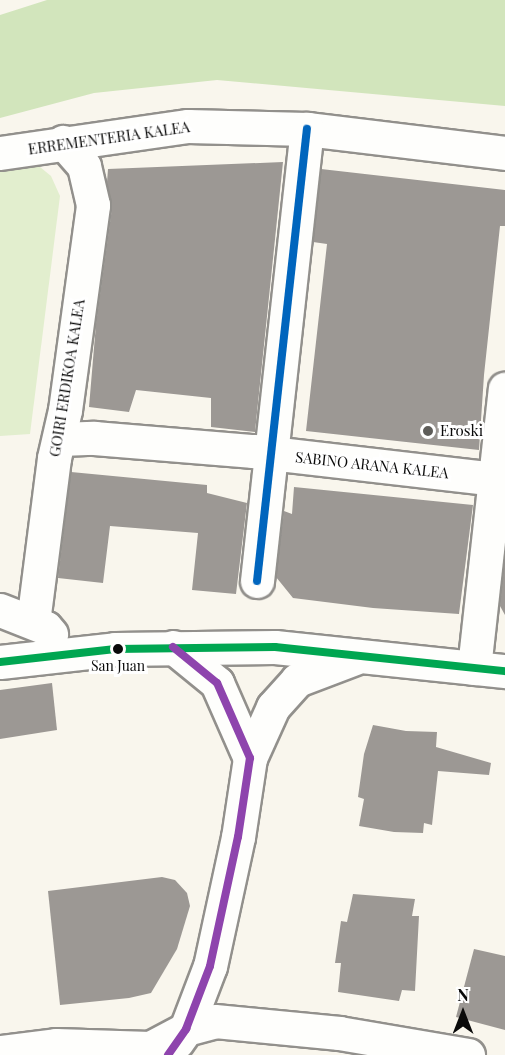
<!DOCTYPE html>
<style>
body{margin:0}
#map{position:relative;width:505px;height:1055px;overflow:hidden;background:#f9f6ed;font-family:"Playfair Display",serif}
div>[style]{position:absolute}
.green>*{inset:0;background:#e2eece}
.forest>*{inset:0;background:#d2e5bc}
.building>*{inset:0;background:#9c9894}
.roads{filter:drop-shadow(2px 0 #92908c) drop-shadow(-2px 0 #92908c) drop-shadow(0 2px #92908c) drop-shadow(0 -2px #92908c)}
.minor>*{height:33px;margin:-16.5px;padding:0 16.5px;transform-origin:16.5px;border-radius:16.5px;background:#fefefc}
.bus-1>*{height:8px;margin:-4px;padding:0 4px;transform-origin:4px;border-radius:4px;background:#00a651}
.bus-2>*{height:8px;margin:-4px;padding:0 4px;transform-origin:4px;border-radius:4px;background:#8e44ad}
.bus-3>*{height:8px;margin:-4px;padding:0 4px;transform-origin:4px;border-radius:4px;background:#0065bd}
.dots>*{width:16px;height:16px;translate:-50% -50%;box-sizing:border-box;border:3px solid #fff;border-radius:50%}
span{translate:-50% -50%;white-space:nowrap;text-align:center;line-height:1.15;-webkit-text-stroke:6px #fff;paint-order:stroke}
.bus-label{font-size:14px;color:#0a0a0a}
.street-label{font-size:15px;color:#0a0a0a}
.poi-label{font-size:15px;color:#0a0a0a}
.left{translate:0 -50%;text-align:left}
.north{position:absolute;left:433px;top:983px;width:60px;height:60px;-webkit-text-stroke:4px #fff;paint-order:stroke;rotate:0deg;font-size:16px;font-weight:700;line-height:24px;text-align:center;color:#0a0a0a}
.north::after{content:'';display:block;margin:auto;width:21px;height:27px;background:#0a0a0a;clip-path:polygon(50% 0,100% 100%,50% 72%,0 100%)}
</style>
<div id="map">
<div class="green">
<div style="clip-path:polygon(15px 167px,40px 167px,51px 176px,60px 196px,30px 434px,0 436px,0 171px)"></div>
</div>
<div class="forest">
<div style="clip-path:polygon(47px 0,505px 0,505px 106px,217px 80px,94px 93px,0 118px,0 15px)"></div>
</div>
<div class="building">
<div style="clip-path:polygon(283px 162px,255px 432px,211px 427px,211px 398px,136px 390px,129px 412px,89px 407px,96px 324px,112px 208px,107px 182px,108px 169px)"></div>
<div style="clip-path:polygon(321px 169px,505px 190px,505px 226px,500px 226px,484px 375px,479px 450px,306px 431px,327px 244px,313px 242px)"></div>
<div style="clip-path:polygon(71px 472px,207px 485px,207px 493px,247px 503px,236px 594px,192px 590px,198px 533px,110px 526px,103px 583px,58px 578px)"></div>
<div style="clip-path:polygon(294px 487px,473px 505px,459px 614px,373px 608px,293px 598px,276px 577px,284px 511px,292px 514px)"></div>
<div style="clip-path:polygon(505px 559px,505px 615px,500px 606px)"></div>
<div style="clip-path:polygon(52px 683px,57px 730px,0 739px,0 690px)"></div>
<div style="clip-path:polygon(373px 725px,406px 731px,437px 732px,436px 747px,491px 763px,489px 775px,438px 771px,432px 825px,424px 823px,423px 833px,394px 832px,359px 826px,364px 799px,358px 797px,364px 754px)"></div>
<div style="clip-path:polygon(162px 877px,175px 880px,187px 893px,190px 906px,177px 949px,151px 993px,129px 998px,60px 1005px,48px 891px)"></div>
<div style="clip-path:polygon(353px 894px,415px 899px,412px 916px,419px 916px,415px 991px,402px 990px,399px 1001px,338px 992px,341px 963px,335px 963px,341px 921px,347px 922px)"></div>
<div style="clip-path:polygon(474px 949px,505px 956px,505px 1030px,456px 1017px)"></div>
</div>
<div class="roads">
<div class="minor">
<div style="left:0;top:153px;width:190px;rotate:-8.2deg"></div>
<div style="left:188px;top:126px;width:119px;rotate:1.4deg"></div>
<div style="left:307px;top:129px;width:199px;rotate:6.9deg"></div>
<div style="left:59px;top:439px;width:35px;rotate:-2deg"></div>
<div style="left:94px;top:438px;width:160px;rotate:4.7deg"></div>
<div style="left:253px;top:451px;width:254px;rotate:6.6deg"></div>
<div style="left:257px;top:581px;width:455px;rotate:-83.7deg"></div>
<div style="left:0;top:610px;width:49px;rotate:21.4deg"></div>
<div style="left:46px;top:628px;width:8px;rotate:50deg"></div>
<div style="left:33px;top:622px;width:165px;rotate:-82.7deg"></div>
<div style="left:54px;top:458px;width:49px;rotate:-77.1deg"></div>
<div style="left:65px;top:410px;width:207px;rotate:-82.2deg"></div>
<div style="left:93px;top:205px;width:40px;rotate:-103deg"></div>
<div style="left:84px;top:166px;width:32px;rotate:-131deg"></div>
<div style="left:173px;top:647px;width:57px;rotate:39.3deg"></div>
<div style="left:217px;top:683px;width:82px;rotate:66.3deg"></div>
<div style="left:250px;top:758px;width:80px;rotate:98.6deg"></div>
<div style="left:238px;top:837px;width:132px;rotate:102.2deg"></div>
<div style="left:210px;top:966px;width:67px;rotate:110.9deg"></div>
<div style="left:186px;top:1029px;width:16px;rotate:125deg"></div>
<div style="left:0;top:662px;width:116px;rotate:-6.4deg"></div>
<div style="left:115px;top:649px;width:160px;rotate:-0.7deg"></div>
<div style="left:275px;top:647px;width:231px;rotate:6deg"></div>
<div style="left:474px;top:668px;width:281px;rotate:-83.7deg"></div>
<div style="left:250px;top:758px;width:56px;rotate:-65.7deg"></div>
<div style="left:273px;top:707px;width:36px;rotate:-48deg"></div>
<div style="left:297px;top:680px;width:62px;rotate:-20.8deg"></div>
<div style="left:0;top:1052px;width:56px;rotate:-7.1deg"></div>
<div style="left:56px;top:1045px;width:94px;rotate:1.8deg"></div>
<div style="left:150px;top:1048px;width:41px;rotate:-27.8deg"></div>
<div style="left:186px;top:1029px;width:30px;rotate:-15deg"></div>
<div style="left:215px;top:1021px;width:125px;rotate:5.5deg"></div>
<div style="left:339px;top:1033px;width:131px;rotate:9.7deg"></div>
</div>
</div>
<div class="bus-1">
<div style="left:0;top:662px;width:116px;rotate:-6.4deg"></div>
<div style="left:115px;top:649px;width:160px;rotate:-0.7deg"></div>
<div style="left:275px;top:647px;width:231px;rotate:6deg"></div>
</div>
<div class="bus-2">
<div style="left:168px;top:1055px;width:32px;rotate:-55deg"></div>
<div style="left:186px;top:1029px;width:67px;rotate:-69.1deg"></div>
<div style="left:210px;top:966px;width:132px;rotate:-77.8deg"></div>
<div style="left:238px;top:837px;width:80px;rotate:-81.4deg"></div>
<div style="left:250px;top:758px;width:82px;rotate:-113.7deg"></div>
<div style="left:217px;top:683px;width:57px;rotate:-140.7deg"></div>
</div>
<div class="bus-3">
<div style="left:257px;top:581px;width:455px;rotate:-83.7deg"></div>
</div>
<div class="dots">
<div style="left:428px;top:431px;background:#5e5d59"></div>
<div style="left:118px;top:649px;background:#0a0a0a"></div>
</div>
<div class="bus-label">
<span style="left:118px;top:666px">San Juan</span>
</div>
<div class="street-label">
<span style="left:109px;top:138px;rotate:-8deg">ERREMENTERIA KALEA</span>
<span style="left:67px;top:378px;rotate:-81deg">GOIRI ERDIKOA KALEA</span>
<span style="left:372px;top:465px;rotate:6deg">SABINO ARANA KALEA</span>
</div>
<div class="poi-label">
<span class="left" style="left:440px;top:431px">Eroski</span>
</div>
<div class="north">N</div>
</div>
